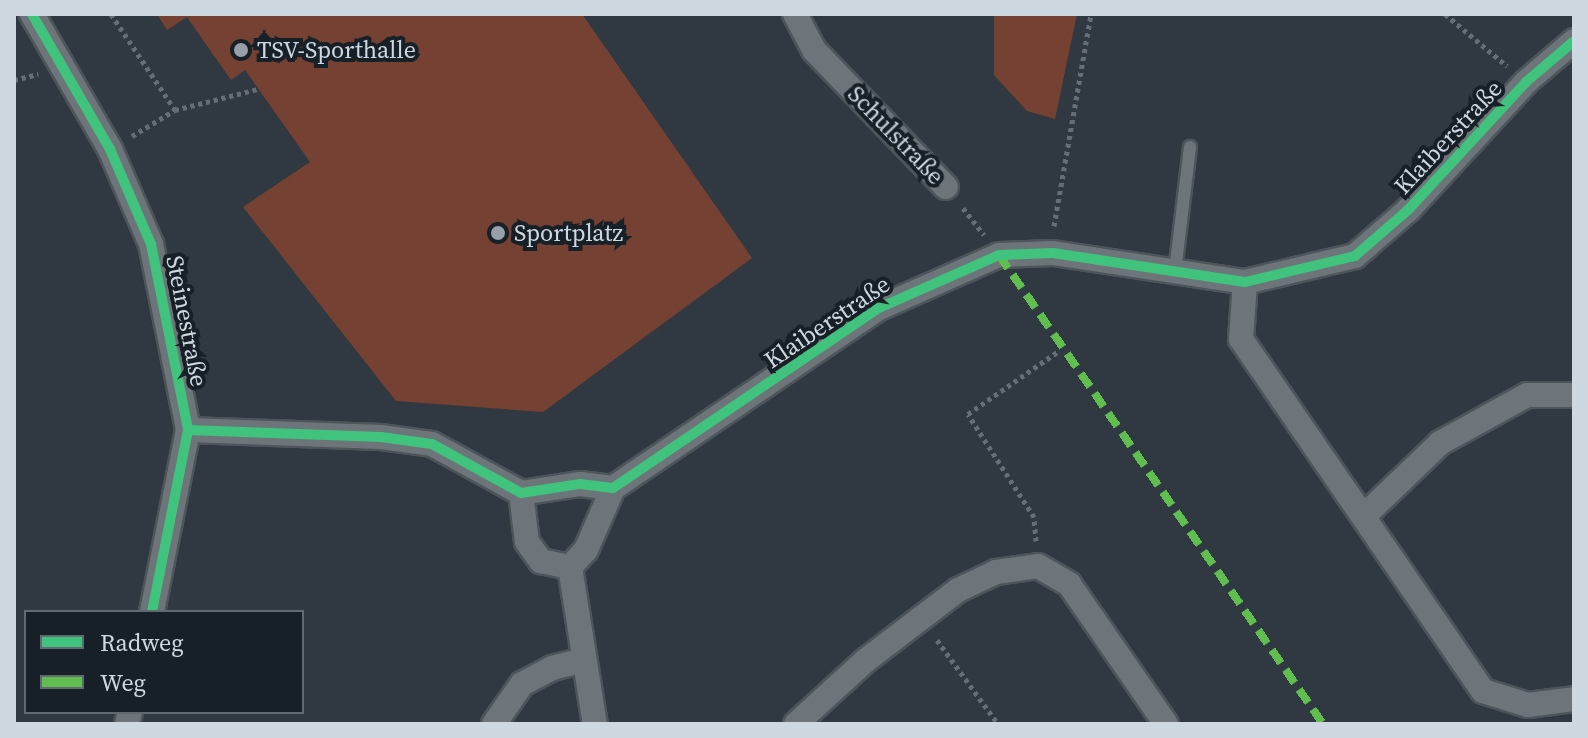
<!DOCTYPE html>
<meta charset="utf-8">
<style>
body{margin:0}
#map{position:relative;width:1588px;height:738px;overflow:hidden;background:#303941;font-family:"Source Serif 4",serif}
div>[style]{position:absolute}
.green>*{inset:0;background:#754132}
.path>*{height:5px;margin-top:-2.5px;transform-origin:0;background:repeating-linear-gradient(90deg,#666d73 0 4px,transparent 0 8px)}
.roads{filter:drop-shadow(2px 0 #4d555b) drop-shadow(-2px 0 #4d555b) drop-shadow(0 2px #4d555b) drop-shadow(0 -2px #4d555b)}
.lane>*{height:12px;margin:-6px;padding:0 6px;transform-origin:6px;border-radius:6px;background:#6d747a}
.street>*{height:24px;margin:-12px;padding:0 12px;transform-origin:12px;border-radius:12px;background:#6d747a}
.quiet>*{height:8px;margin-top:-4px;transform-origin:0;background:repeating-linear-gradient(90deg,#5fbe4e 0 16px,transparent 0 24px)}
.cycleway>*{height:10px;margin:-5px;padding:0 5px;transform-origin:5px;border-radius:5px;background:#40c37c}
.dots>*{width:22px;height:22px;translate:-50% -50%;box-sizing:border-box;border:4px solid #182027;border-radius:50%}
span{translate:-50% -50%;white-space:nowrap;text-align:center;line-height:1.15;-webkit-text-stroke:8px #182027;paint-order:stroke}
.poi-label{font-size:24px;color:#ced8e1}
.left{translate:0 -50%;text-align:left}
.street-label{font-size:24px;color:#ced8e1}
.frame{position:absolute;inset:0;border:16px solid #ced8e1;pointer-events:none}
.legend{position:absolute;left:24px;top:610px;width:280px;height:104px;box-sizing:border-box;background:#182027;border:2px solid #616a71;margin:0;padding:10px 14px;list-style:none;font-size:24px;color:#ced8e1}
.legend li{display:flex;align-items:center;gap:16px;height:40px}
.legend b{width:40px;border:2px solid #616a71}
</style>
<div id="map">
<div class="green">
<div style="clip-path:polygon(157px 14px,582px 14px,752px 258px,543px 412px,396px 401px,243px 207px,310px 162px,245px 70px,231px 80px,187px 17px,167px 30px)"></div>
<div style="clip-path:polygon(994px 14px,1077px 14px,1055px 119px,1027px 111px,994px 75px)"></div>
</div>
<div class="path">
<div style="left:111px;top:14px;width:115px;rotate:56.3deg"></div>
<div style="left:1445px;top:14px;width:81px;rotate:40deg"></div>
<div style="left:14px;top:80px;width:25px;rotate:-14deg"></div>
<div style="left:132px;top:136px;width:50px;rotate:-31.2deg"></div>
<div style="left:175px;top:110px;width:86px;rotate:-14.2deg"></div>
<div style="left:963px;top:208px;width:34px;rotate:52deg"></div>
<div style="left:1054px;top:226px;width:215px;rotate:-80.1deg"></div>
<div style="left:1036px;top:541px;width:24px;rotate:-95deg"></div>
<div style="left:1034px;top:517px;width:122px;rotate:-122.7deg"></div>
<div style="left:968px;top:414px;width:112px;rotate:-34.8deg"></div>
<div style="left:937px;top:640px;width:104px;rotate:54deg"></div>
</div>
<div class="roads">
<div class="lane">
<div style="left:1175px;top:271px;width:125px;rotate:-83.1deg"></div>
</div>
<div class="street">
<div style="left:32px;top:14px;width:156px;rotate:60deg"></div>
<div style="left:110px;top:149px;width:103px;rotate:66.7deg"></div>
<div style="left:151px;top:244px;width:190px;rotate:78.7deg"></div>
<div style="left:188px;top:430px;width:186px;rotate:101.2deg"></div>
<div style="left:795px;top:14px;width:41px;rotate:62.2deg"></div>
<div style="left:814px;top:50px;width:190px;rotate:46.1deg"></div>
<div style="left:1245px;top:282px;width:57px;rotate:94deg"></div>
<div style="left:1241px;top:339px;width:427px;rotate:55.5deg"></div>
<div style="left:1483px;top:691px;width:47px;rotate:17.3deg"></div>
<div style="left:1528px;top:705px;width:46px;rotate:-7.4deg"></div>
<div style="left:188px;top:430px;width:193px;rotate:2.1deg"></div>
<div style="left:381px;top:437px;width:51px;rotate:7.8deg"></div>
<div style="left:432px;top:444px;width:102px;rotate:28.8deg"></div>
<div style="left:521px;top:493px;width:60px;rotate:-8.7deg"></div>
<div style="left:580px;top:484px;width:33px;rotate:7deg"></div>
<div style="left:613px;top:488px;width:321px;rotate:-34.1deg"></div>
<div style="left:879px;top:308px;width:131px;rotate:-23.8deg"></div>
<div style="left:999px;top:255px;width:54px;rotate:-2.1deg"></div>
<div style="left:1053px;top:253px;width:194px;rotate:8.6deg"></div>
<div style="left:1245px;top:282px;width:113px;rotate:-13.3deg"></div>
<div style="left:1355px;top:256px;width:70px;rotate:-41deg"></div>
<div style="left:1408px;top:210px;width:174px;rotate:-47.3deg"></div>
<div style="left:1526px;top:82px;width:63px;rotate:-40.5deg"></div>
<div style="left:521px;top:493px;width:49px;rotate:83deg"></div>
<div style="left:527px;top:542px;width:24px;rotate:54deg"></div>
<div style="left:541px;top:561px;width:30px;rotate:12deg"></div>
<div style="left:1364px;top:516px;width:105px;rotate:-43.8deg"></div>
<div style="left:1440px;top:443px;width:99px;rotate:-28.9deg"></div>
<div style="left:1527px;top:395px;width:47px"></div>
<div style="left:570px;top:567px;width:159px;rotate:81deg"></div>
<div style="left:570px;top:567px;width:23px;rotate:-47deg"></div>
<div style="left:586px;top:550px;width:68px;rotate:-66.5deg"></div>
<div style="left:127px;top:724px;width:12px;rotate:-76deg"></div>
<div style="left:494px;top:724px;width:49px;rotate:-55deg"></div>
<div style="left:522px;top:684px;width:34px;rotate:-28deg"></div>
<div style="left:552px;top:668px;width:32px;rotate:-14deg"></div>
<div style="left:796px;top:724px;width:93px;rotate:-42.4deg"></div>
<div style="left:865px;top:661px;width:117px;rotate:-37.4deg"></div>
<div style="left:958px;top:590px;width:42px;rotate:-25.3deg"></div>
<div style="left:996px;top:572px;width:42px;rotate:-8.1deg"></div>
<div style="left:1038px;top:566px;width:36px;rotate:30deg"></div>
<div style="left:1069px;top:584px;width:170px;rotate:55.3deg"></div>
</div>
</div>
<div class="quiet">
<div style="left:999px;top:255px;width:570px;rotate:55.36deg"></div>
</div>
<div class="cycleway">
<div style="left:32px;top:14px;width:156px;rotate:60deg"></div>
<div style="left:110px;top:149px;width:103px;rotate:66.7deg"></div>
<div style="left:151px;top:244px;width:190px;rotate:78.7deg"></div>
<div style="left:188px;top:430px;width:186px;rotate:101.2deg"></div>
<div style="left:188px;top:430px;width:193px;rotate:2.1deg"></div>
<div style="left:381px;top:437px;width:51px;rotate:7.8deg"></div>
<div style="left:432px;top:444px;width:102px;rotate:28.8deg"></div>
<div style="left:521px;top:493px;width:60px;rotate:-8.7deg"></div>
<div style="left:580px;top:484px;width:33px;rotate:7deg"></div>
<div style="left:613px;top:488px;width:321px;rotate:-34.1deg"></div>
<div style="left:879px;top:308px;width:131px;rotate:-23.8deg"></div>
<div style="left:999px;top:255px;width:54px;rotate:-2.1deg"></div>
<div style="left:1053px;top:253px;width:194px;rotate:8.6deg"></div>
<div style="left:1245px;top:282px;width:113px;rotate:-13.3deg"></div>
<div style="left:1355px;top:256px;width:70px;rotate:-41deg"></div>
<div style="left:1408px;top:210px;width:174px;rotate:-47.3deg"></div>
<div style="left:1526px;top:82px;width:63px;rotate:-40.5deg"></div>
</div>
<div class="dots">
<div style="left:241px;top:50px;background:#97a0a9"></div>
<div style="left:498px;top:233px;background:#97a0a9"></div>
</div>
<div class="poi-label">
<span class="left" style="left:257px;top:50px">TSV-Sporthalle</span>
<span class="left" style="left:514px;top:233px">Sportplatz</span>
</div>
<div class="street-label">
<span style="left:896px;top:135px;rotate:46deg">Schulstraße</span>
<span style="left:1448px;top:137px;rotate:-47deg">Klaiberstraße</span>
<span style="left:187px;top:321px;rotate:79deg">Steinestraße</span>
<span style="left:827px;top:322px;rotate:-34deg">Klaiberstraße</span>
</div>
<div class="frame"></div>
<ul class="legend">
<li><b style="height:10px;background:#40c37c"></b>Radweg</li>
<li><b style="height:10px;background:#5fbe4e"></b>Weg</li>
</ul>
</div>
